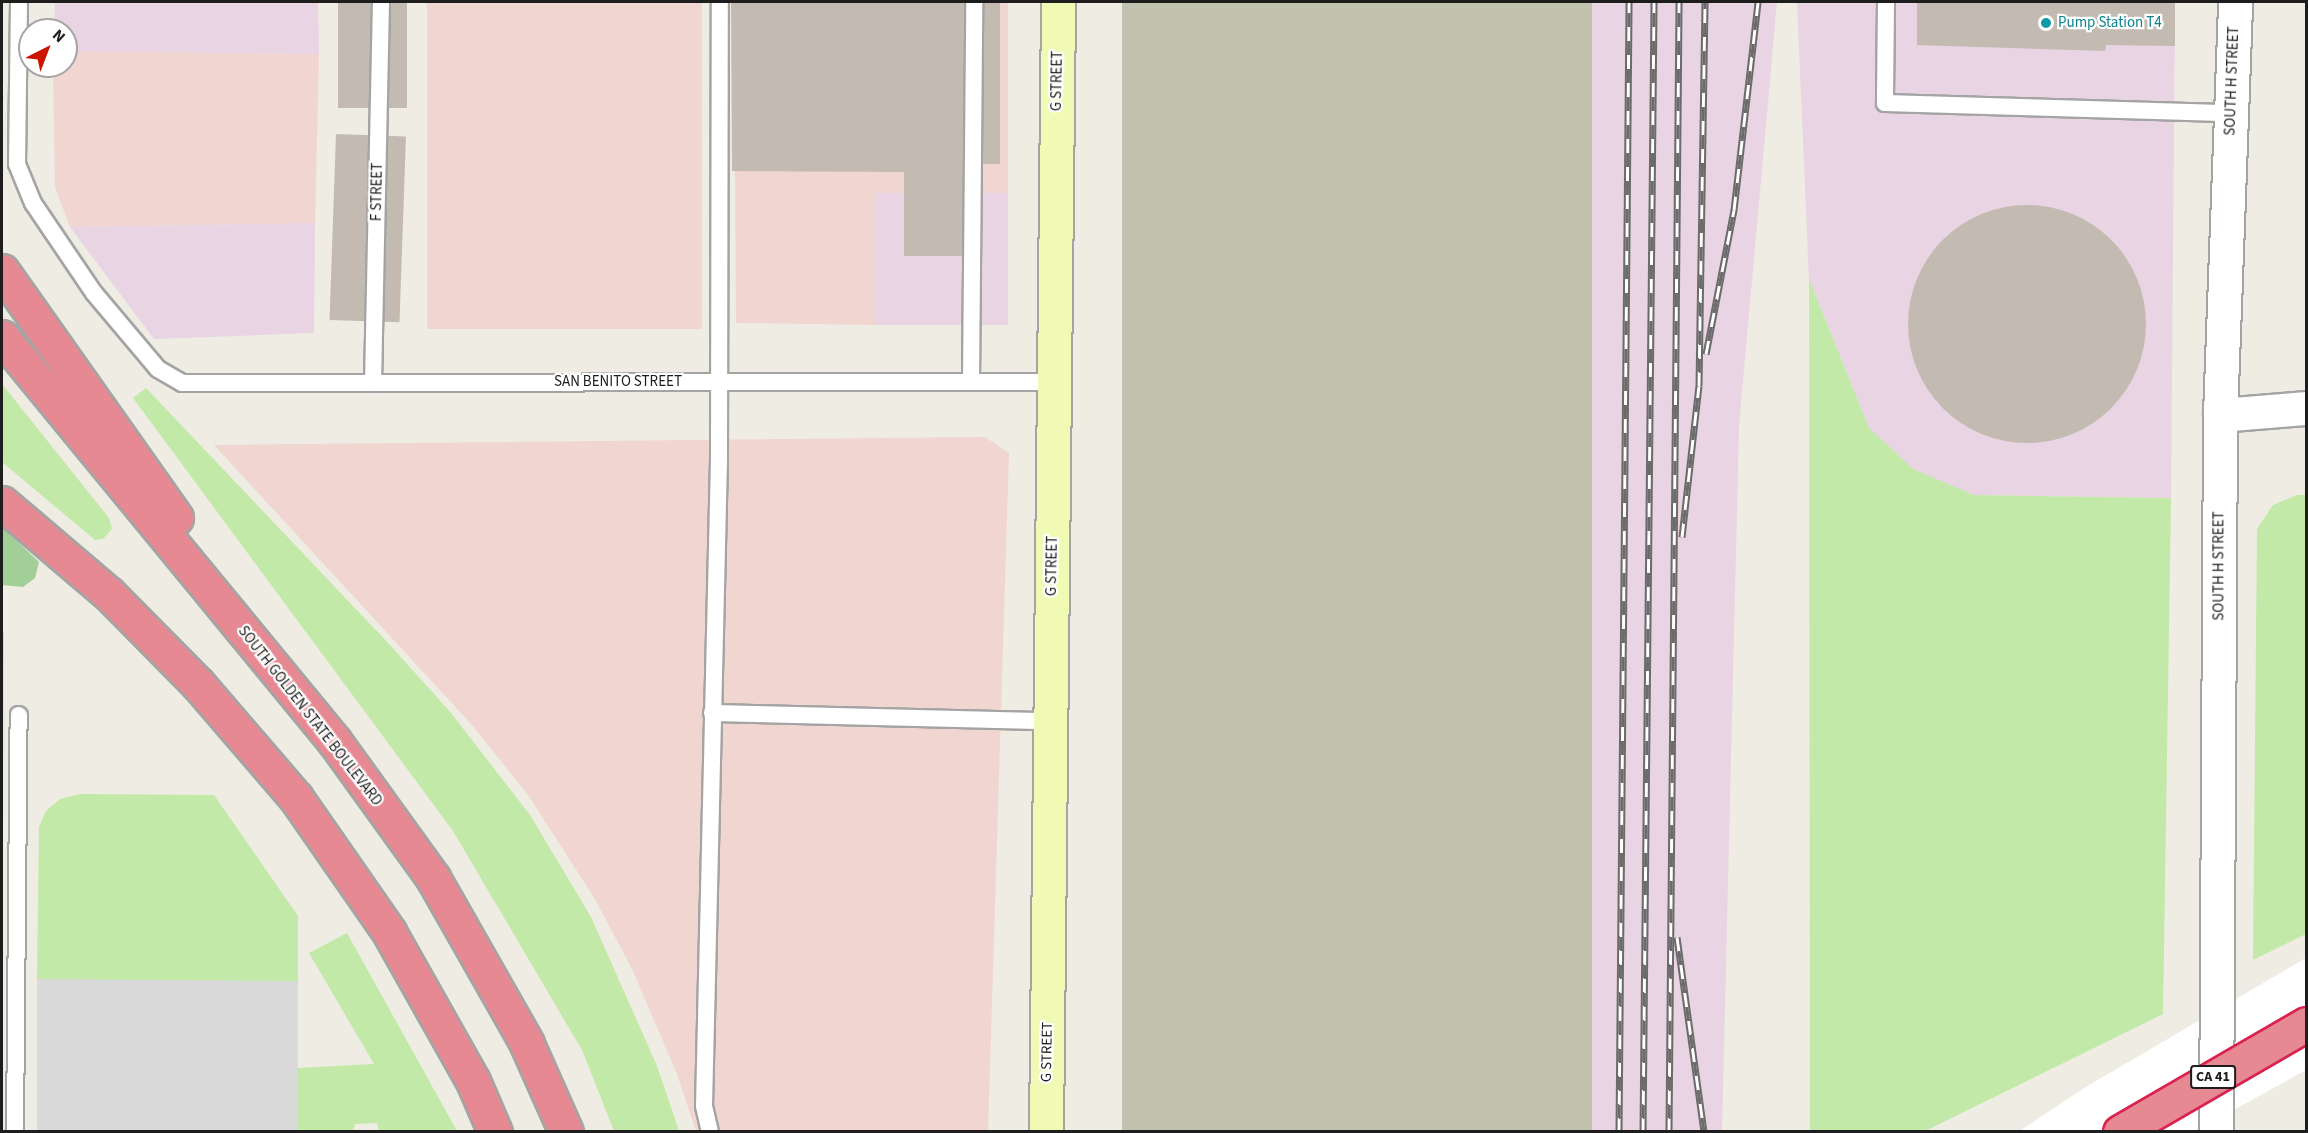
<!DOCTYPE html>
<style>
body{margin:0}
#map{position:relative;width:2308px;height:1133px;overflow:hidden;background:#eeece3;font-family:"Source Sans 3",sans-serif}
div>[style]{position:absolute}
.residential>*{inset:0;background:#dbdada;transform-origin:0 0}
.commercial>*{inset:0;background:#f0d5d1;transform-origin:0 0}
.industrial>*{inset:0;background:#e8d4e2;transform-origin:0 0}
.construction>*{inset:0;background:#c1c3ae;transform-origin:0 0}
.grass>*{inset:0;background:#c2e9a7}
.forest>*{inset:0;background:#a2ce97}
.pier>*{inset:0;background:#fff}
.building>*{inset:0;background:#c3bbb2;transform-origin:0 0}
.round{border-radius:50%}
.roads{filter:drop-shadow(2px 0 #a4a4a4) drop-shadow(-2px 0 #a4a4a4) drop-shadow(0 2px #a4a4a4) drop-shadow(0 -2px #a4a4a4)}
.lane>*{height:16px;margin:-8px;padding:0 8px;transform-origin:8px;border-radius:8px;background:#fff}
.street>*{height:33px;margin:-16.5px;padding:0 16.5px;transform-origin:16.5px;border-radius:16.5px;background:#fff}
.secondary>*{height:33px;margin:-16.5px;padding:0 16.5px;transform-origin:16.5px;border-radius:16.5px;background:#f0fab5}
.highway>*{height:33px;margin:-16.5px;padding:0 16.5px;transform-origin:16.5px;border-radius:16.5px;background:#e78992}
.rail>*{height:7px;margin-top:-3.5px;transform-origin:0;background:repeating-linear-gradient(90deg,#fff 0 14px,#6b6b6b 0 28px);box-sizing:border-box;border-block:2px solid #6b6b6b}
.bridges{filter:drop-shadow(2px 0 #da2250) drop-shadow(-2px 0 #da2250) drop-shadow(0 2px #da2250) drop-shadow(0 -2px #da2250)}
.highway-bridge>*{height:33px;margin:-16.5px;padding:0 16.5px;transform-origin:16.5px;border-radius:16.5px;background:#e78992}
.dots>*{width:16px;height:16px;translate:-50% -50%;box-sizing:border-box;border:3px solid #fff;border-radius:50%}
span{translate:-50% -50%;white-space:nowrap;text-align:center;line-height:1.15;-webkit-text-stroke:4.5px #fff;paint-order:stroke}
.shield-label span{padding:2px 4px;background:#fff;border:2px solid;border-radius:4px;-webkit-text-stroke-width:0}
.shield-label{font-size:14px;color:#1d1d1d;font-weight:700}
.culture-label{font-size:15px;color:#0d838f}
.left{translate:0 -50%;text-align:left}
.street-label{font-size:15px;color:#1d1d1d}
.frame{position:absolute;inset:0;border:3px solid #1d1d1d;pointer-events:none}
.north{position:absolute;left:18px;top:18px;width:60px;height:60px;box-sizing:border-box;background:#fff;border:2px solid #a5a5a5;border-radius:50%;rotate:42deg;font-size:16px;font-weight:700;line-height:24px;text-align:center;color:#1d1d1d}
.north::after{content:'';display:block;margin:auto;width:21px;height:27px;background:#ca1300;clip-path:polygon(50% 0,100% 100%,50% 72%,0 100%)}
</style>
<div id="map">
<div class="residential">
<div style="clip-path:polygon(2px 630px,4px 632px,2px 1066px)"></div>
<div style="left:37px;top:979px;width:261px;height:153px"></div>
</div>
<div class="commercial">
<div style="left:427px;top:2px;width:275px;height:327px"></div>
<div style="clip-path:polygon(734px 2px,1008px 2px,1008px 194px,876px 193px,877px 325px,736px 323px)"></div>
<div style="clip-path:polygon(66px 51px,319px 54px,315px 223px,70px 227px,55px 187px,53px 66px,66px 66px)"></div>
<div style="clip-path:polygon(985px 437px,1009px 453px,988px 1131px,696px 1131px,677px 1074px,632px 969px,595px 899px,528px 795px,472px 725px,214px 445px)"></div>
</div>
<div class="industrial">
<div style="clip-path:polygon(55px 2px,318px 2px,319px 54px,66px 51px,66px 30px,54px 30px)"></div>
<div style="clip-path:polygon(1592px 2px,1777px 2px,1739px 425px,1722px 1131px,1574px 1132px)"></div>
<div style="clip-path:polygon(1797px 2px,2175px 2px,2171px 498px,1974px 495px,1913px 470px,1869px 428px,1809px 279px)"></div>
<div style="left:876px;top:193px;width:132px;height:132px"></div>
<div style="clip-path:polygon(315px 223px,314px 333px,154px 339px,70px 227px)"></div>
</div>
<div class="construction">
<div style="left:1122px;top:2px;width:470px;height:1129px"></div>
</div>
<div class="grass">
<div style="clip-path:polygon(1809px 279px,1869px 428px,1913px 469px,1974px 495px,2171px 498px,2163px 1014px,1925px 1131px,1810px 1131px)"></div>
<div style="clip-path:polygon(2px 384px,109px 518px,112px 529px,103px 539px,95px 540px,2px 462px)"></div>
<div style="clip-path:polygon(146px 388px,390px 645px,451px 713px,530px 815px,591px 917px,657px 1066px,679px 1131px,614px 1131px,582px 1050px,453px 831px,133px 398px)"></div>
<div style="clip-path:polygon(2297px 495px,2306px 495px,2306px 934px,2253px 960px,2257px 529px,2273px 505px)"></div>
<div style="clip-path:polygon(80px 794px,214px 795px,298px 916px,298px 981px,37px 979px,39px 827px,46px 811px,60px 799px)"></div>
<div style="clip-path:polygon(347px 933px,457px 1131px,379px 1131px,377px 1123px,355px 1124px,353px 1131px,297px 1131px,297px 1068px,374px 1064px,309px 953px)"></div>
</div>
<div class="forest">
<div style="clip-path:polygon(2px 527px,39px 562px,35px 578px,23px 587px,2px 585px)"></div>
</div>
<div class="pier">
<div style="clip-path:polygon(2306px 958px,2306px 1070px,2195px 1131px,2018px 1132px,2084px 1088px)"></div>
</div>
<div class="building">
<div style="left:338px;top:2px;width:69px;height:106px"></div>
<div style="clip-path:polygon(731px 2px,1000px 2px,1000px 164px,966px 164px,967px 256px,904px 256px,904px 172px,732px 171px)"></div>
<div style="clip-path:polygon(1917px 2px,2175px 2px,2175px 46px,2106px 45px,2105px 51px,1917px 45px)"></div>
<div style="left:336px;top:134px;width:70px;height:186px;rotate:2deg"></div>
<div class="round" style="left:1908px;top:205px;width:238px;height:238px"></div>
</div>
<div class="roads">
<div class="lane">
<div style="left:19px;top:2px;width:162px;rotate:90.7deg"></div>
<div style="left:17px;top:164px;width:42px;rotate:67.7deg"></div>
<div style="left:33px;top:203px;width:109px;rotate:55.9deg"></div>
<div style="left:94px;top:293px;width:99px;rotate:49.9deg"></div>
<div style="left:158px;top:369px;width:28px;rotate:30deg"></div>
<div style="left:182px;top:383px;width:872px;rotate:-0.07deg"></div>
<div style="left:1886px;top:2px;width:101px;rotate:90.6deg"></div>
<div style="left:1885px;top:103px;width:346px;rotate:1.7deg"></div>
<div style="left:971px;top:382px;width:380px;rotate:-89.5deg"></div>
<div style="left:373px;top:383px;width:381px;rotate:-88.8deg"></div>
<div style="left:712px;top:713px;width:338px;rotate:1.4deg"></div>
<div style="left:15px;top:1132px;width:417px;rotate:-89.5deg"></div>
<div style="left:710px;top:1132px;width:27px;rotate:-103deg"></div>
<div style="left:704px;top:1106px;width:646px;rotate:-88.67deg"></div>
<div style="left:719px;top:460px;width:458px;rotate:-89.9deg"></div>
</div>
<div class="street">
<div style="left:2220px;top:415px;width:86px;rotate:-4.7deg"></div>
<div style="left:2216px;top:1132px;width:717px;rotate:-89.68deg"></div>
<div style="left:2220px;top:415px;width:413px;rotate:-87.9deg"></div>
</div>
<div class="secondary">
<div style="left:1046px;top:1132px;width:1130px;rotate:-89.39deg"></div>
</div>
<div class="highway">
<div style="left:2px;top:271px;width:302px;rotate:54.8deg"></div>
<div style="left:2px;top:337px;width:524px;rotate:50.57deg"></div>
<div style="left:335px;top:742px;width:168px;rotate:54.2deg"></div>
<div style="left:433px;top:878px;width:189px;rotate:60.4deg"></div>
<div style="left:526px;top:1042px;width:98px;rotate:66deg"></div>
<div style="left:2px;top:503px;width:140px;rotate:40.4deg"></div>
<div style="left:109px;top:594px;width:127px;rotate:45.3deg"></div>
<div style="left:198px;top:684px;width:150px;rotate:49.3deg"></div>
<div style="left:296px;top:798px;width:163px;rotate:55.2deg"></div>
<div style="left:389px;top:932px;width:171px;rotate:60.6deg"></div>
<div style="left:473px;top:1081px;width:56px;rotate:66.7deg"></div>
</div>
</div>
<div class="rail">
<div style="left:1706px;top:354px;width:147px;rotate:-79deg"></div>
<div style="left:1734px;top:210px;width:209px;rotate:-83.4deg"></div>
<div style="left:1682px;top:537px;width:152px;rotate:-83.6deg"></div>
<div style="left:1699px;top:386px;width:384px;rotate:-89.1deg"></div>
<div style="left:1677px;top:937px;width:197px;rotate:82.1deg"></div>
<div style="left:1619px;top:1132px;width:1130px;rotate:-89.49deg"></div>
<div style="left:1643px;top:1132px;width:1130px;rotate:-89.44deg"></div>
<div style="left:1669px;top:1132px;width:1130px;rotate:-89.49deg"></div>
</div>
<div class="bridges">
<div class="highway-bridge">
<div style="left:2120px;top:1132px;width:215px;rotate:-30.1deg"></div>
</div>
</div>
<div class="dots">
<div style="left:2046px;top:23px;background:#0f9aa8"></div>
</div>
<div class="shield-label">
<span style="left:2213px;top:1077px">CA 41</span>
</div>
<div class="culture-label">
<span class="left" style="left:2058px;top:23px">Pump Station T4</span>
</div>
<div class="street-label">
<span style="left:1057px;top:81px;rotate:-89deg">G STREET</span>
<span style="left:2232px;top:81px;rotate:-88deg">SOUTH H STREET</span>
<span style="left:377px;top:192px;rotate:-89deg">F STREET</span>
<span style="left:618px;top:382px">SAN BENITO STREET</span>
<span style="left:1052px;top:566px;rotate:-89deg">G STREET</span>
<span style="left:2219px;top:566px;rotate:-90deg">SOUTH H STREET</span>
<span style="left:310px;top:716px;rotate:52deg">SOUTH GOLDEN STATE BOULEVARD</span>
<span style="left:1047px;top:1052px;rotate:-89deg">G STREET</span>
</div>
<div class="frame"></div>
<div class="north">N</div>
</div>
